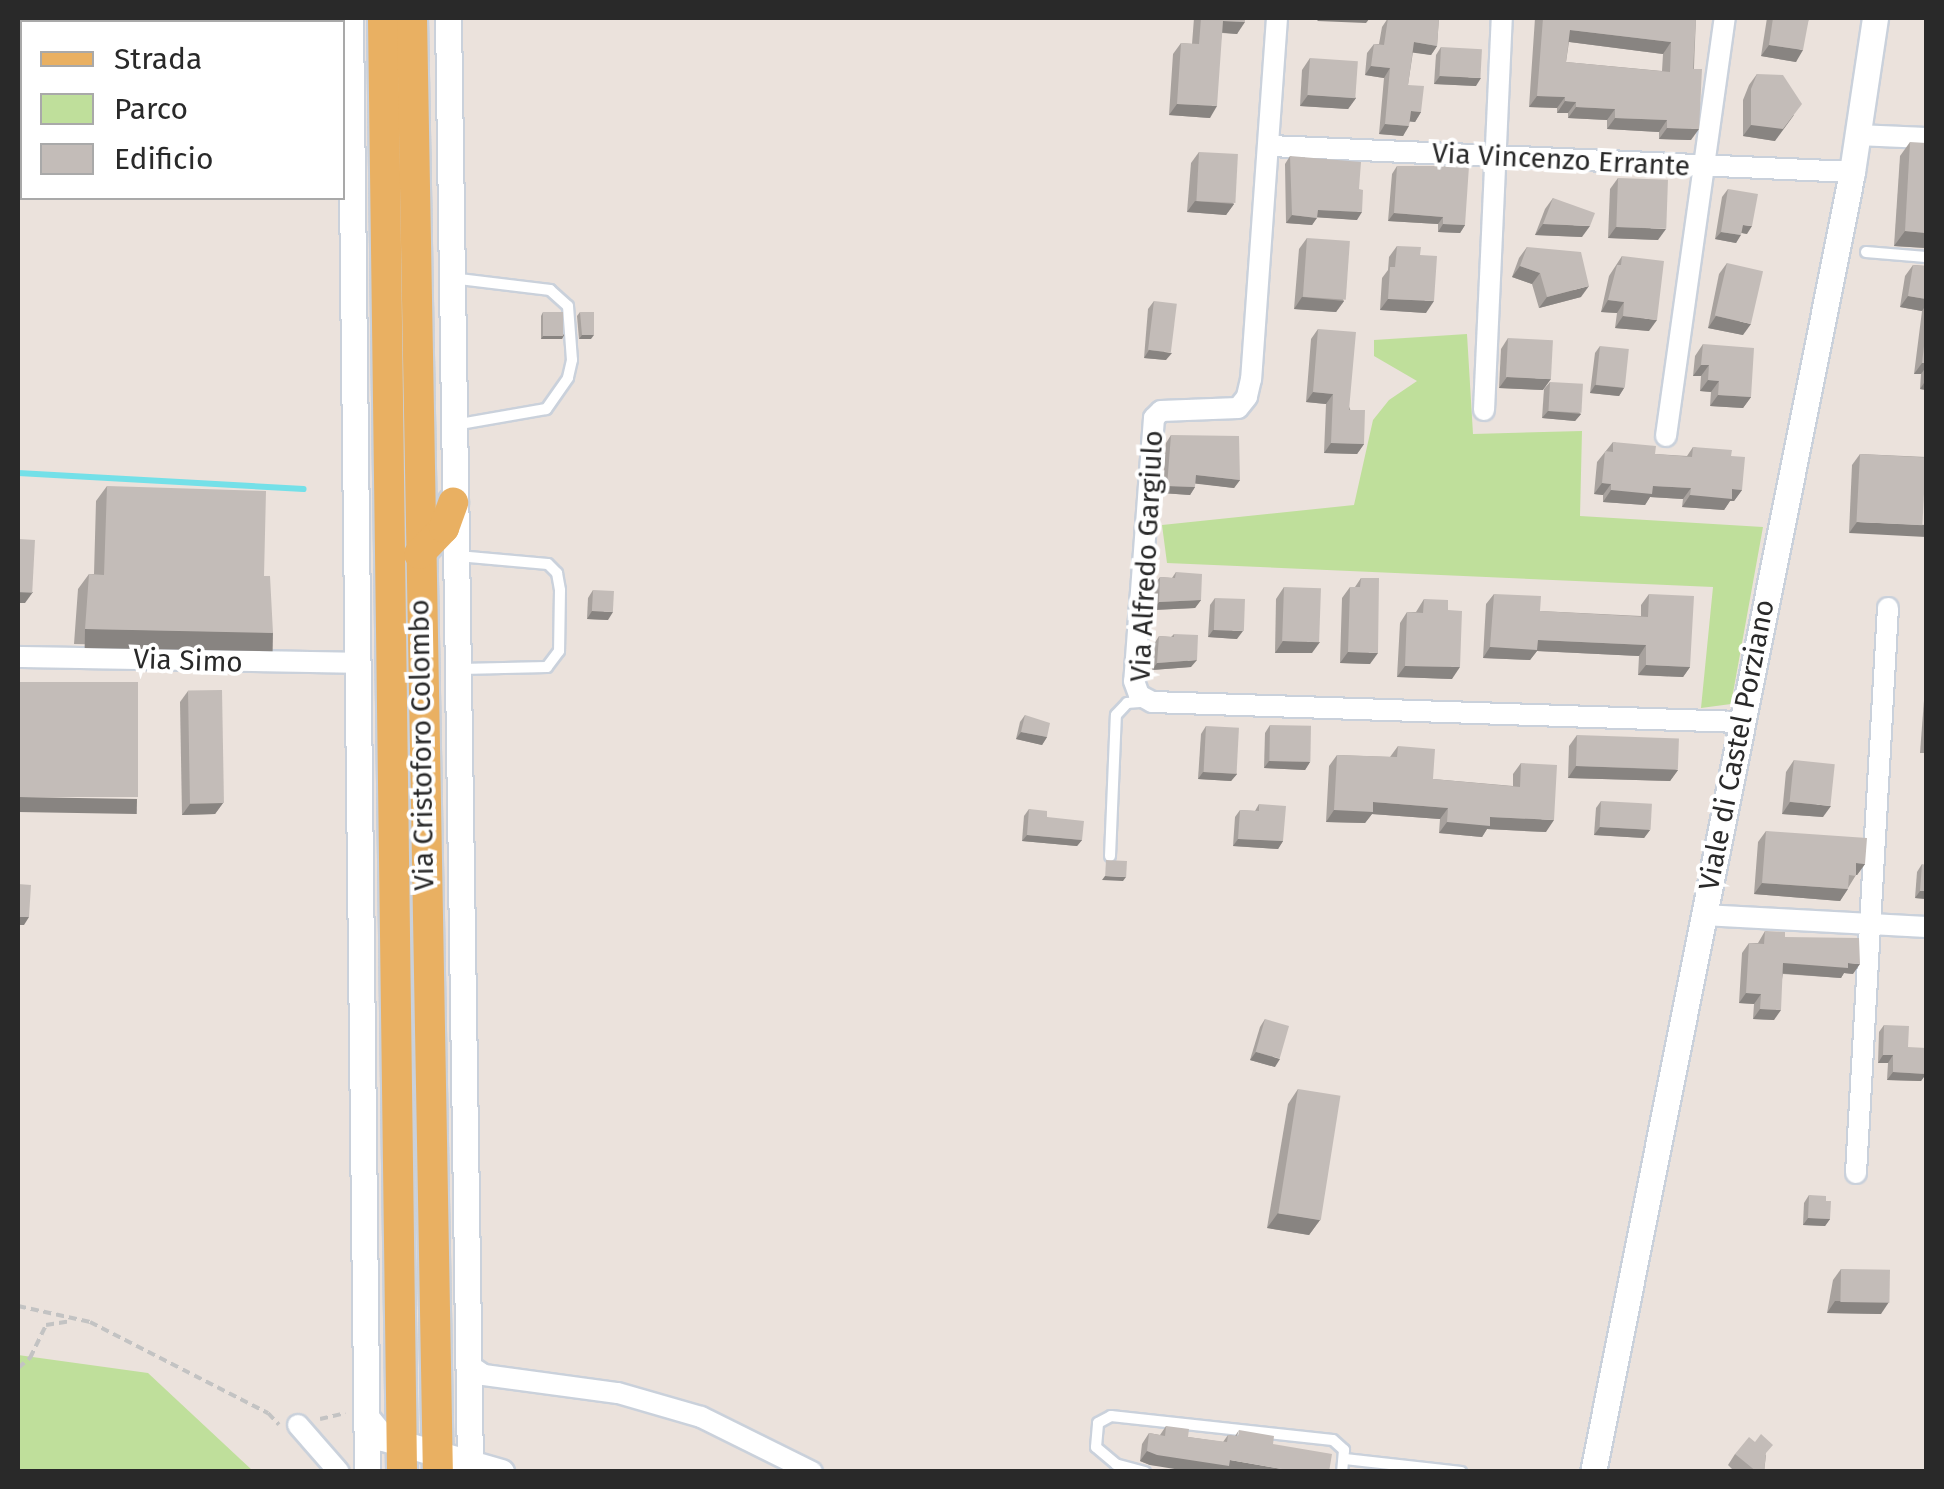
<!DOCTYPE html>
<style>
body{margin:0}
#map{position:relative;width:1944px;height:1489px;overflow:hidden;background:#ebe2dc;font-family:"Fira Sans",sans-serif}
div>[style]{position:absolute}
.green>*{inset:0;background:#bfdf9b}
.stream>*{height:6px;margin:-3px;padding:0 3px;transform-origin:3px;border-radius:3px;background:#74e0e8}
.path>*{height:4px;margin-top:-2px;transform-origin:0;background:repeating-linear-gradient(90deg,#c3c3c3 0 8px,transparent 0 13px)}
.roads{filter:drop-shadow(2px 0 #cad1db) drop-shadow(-2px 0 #cad1db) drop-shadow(0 2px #cad1db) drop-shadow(0 -2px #cad1db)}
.service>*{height:10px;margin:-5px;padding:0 5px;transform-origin:5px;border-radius:5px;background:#fff}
.minor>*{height:20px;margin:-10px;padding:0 10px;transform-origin:10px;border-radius:10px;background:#fff}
.tertiary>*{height:25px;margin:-12.5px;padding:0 12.5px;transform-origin:12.5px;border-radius:12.5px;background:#fff}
.primary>*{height:30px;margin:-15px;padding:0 15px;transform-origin:15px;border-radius:15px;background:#e9b062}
.wall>*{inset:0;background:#a8a29e}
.shaded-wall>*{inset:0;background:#888481;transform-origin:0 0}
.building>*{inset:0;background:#c3bcb8;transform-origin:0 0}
span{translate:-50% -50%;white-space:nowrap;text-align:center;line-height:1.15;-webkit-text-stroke:8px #fff;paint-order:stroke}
.street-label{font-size:28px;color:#292929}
.frame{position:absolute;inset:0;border:20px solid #292929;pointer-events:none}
.legend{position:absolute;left:20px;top:20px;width:325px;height:180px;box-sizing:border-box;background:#fff;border:2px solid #a9a9a9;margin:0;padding:12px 18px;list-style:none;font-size:30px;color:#292929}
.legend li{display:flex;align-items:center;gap:20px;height:50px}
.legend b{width:50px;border:2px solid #a9a9a9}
</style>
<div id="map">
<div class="green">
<div style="clip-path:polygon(1467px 334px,1473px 434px,1582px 431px,1580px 516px,1763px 527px,1731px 704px,1701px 708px,1713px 587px,1167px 563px,1162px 525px,1354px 505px,1373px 420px,1389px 400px,1417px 381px,1374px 356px,1374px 340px)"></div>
<div style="clip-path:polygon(18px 1355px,148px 1373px,253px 1471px,18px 1471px)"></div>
</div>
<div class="stream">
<div style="left:18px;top:473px;width:286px;rotate:3.2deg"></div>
</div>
<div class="path">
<div style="left:18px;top:1306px;width:74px;rotate:12.5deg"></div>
<div style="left:90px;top:1322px;width:200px;rotate:27.1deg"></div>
<div style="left:268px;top:1413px;width:16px;rotate:47deg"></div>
<div style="left:18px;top:1368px;width:16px;rotate:-40deg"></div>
<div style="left:30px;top:1358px;width:37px;rotate:-64deg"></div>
<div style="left:46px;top:1325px;width:24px;rotate:-9deg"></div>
<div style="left:320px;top:1419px;width:26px;rotate:-13deg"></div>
</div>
<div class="roads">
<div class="service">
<div style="left:1866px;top:252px;width:60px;rotate:4.8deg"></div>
<div style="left:451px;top:278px;width:100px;rotate:6.9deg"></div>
<div style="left:550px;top:290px;width:24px;rotate:42deg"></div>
<div style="left:568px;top:306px;width:54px;rotate:85.8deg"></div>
<div style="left:572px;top:360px;width:18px;rotate:103deg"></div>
<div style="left:568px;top:378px;width:38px;rotate:125deg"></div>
<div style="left:546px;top:409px;width:93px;rotate:170.1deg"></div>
<div style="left:458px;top:556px;width:90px;rotate:5.1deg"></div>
<div style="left:548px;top:564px;width:13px;rotate:45deg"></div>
<div style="left:557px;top:573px;width:17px;rotate:80deg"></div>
<div style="left:560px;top:590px;width:61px;rotate:90.9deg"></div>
<div style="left:559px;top:651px;width:20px;rotate:127deg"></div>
<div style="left:547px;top:667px;width:86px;rotate:178.7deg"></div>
<div style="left:1110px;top:856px;width:141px;rotate:-87.6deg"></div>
<div style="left:1116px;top:715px;width:16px;rotate:-47deg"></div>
<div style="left:1127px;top:703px;width:16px;rotate:-4deg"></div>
<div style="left:1345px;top:1459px;width:117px;rotate:6.4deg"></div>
<div style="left:1145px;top:1472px;width:30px;rotate:-165deg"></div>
<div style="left:1116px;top:1464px;width:26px;rotate:-140deg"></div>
<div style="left:1096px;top:1447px;width:24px;rotate:-85deg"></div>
<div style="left:1098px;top:1423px;width:15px;rotate:-28deg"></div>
<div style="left:1111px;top:1416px;width:223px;rotate:6.2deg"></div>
<div style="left:1333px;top:1440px;width:15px;rotate:42deg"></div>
<div style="left:1344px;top:1450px;width:22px;rotate:95deg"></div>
</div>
<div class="minor">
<div style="left:1277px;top:18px;width:362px;rotate:94.1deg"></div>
<div style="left:1251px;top:379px;width:18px;rotate:103deg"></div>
<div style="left:1247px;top:397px;width:14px;rotate:129deg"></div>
<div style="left:1238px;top:408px;width:77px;rotate:177.8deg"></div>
<div style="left:1161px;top:411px;width:10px;rotate:135deg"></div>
<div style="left:1154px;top:418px;width:264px;rotate:94.3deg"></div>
<div style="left:1134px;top:681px;width:15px;rotate:70deg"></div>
<div style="left:1139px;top:695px;width:15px;rotate:28deg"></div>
<div style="left:1152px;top:702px;width:587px;rotate:1.95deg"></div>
<div style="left:1857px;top:135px;width:69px;rotate:2.5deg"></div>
<div style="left:1271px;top:146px;width:582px;rotate:2.56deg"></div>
<div style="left:1484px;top:410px;width:392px;rotate:-87.4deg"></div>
<div style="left:1666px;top:436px;width:422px;rotate:-82deg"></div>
<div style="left:18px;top:657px;width:340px;rotate:1deg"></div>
<div style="left:1704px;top:915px;width:222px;rotate:3.1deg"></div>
<div style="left:1856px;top:1173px;width:566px;rotate:-86.76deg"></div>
<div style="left:469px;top:1365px;width:18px;rotate:34deg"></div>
<div style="left:484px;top:1375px;width:135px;rotate:7.7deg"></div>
<div style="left:618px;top:1393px;width:86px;rotate:16.1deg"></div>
<div style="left:701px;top:1417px;width:124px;rotate:26.4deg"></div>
<div style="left:298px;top:1425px;width:62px;rotate:48.9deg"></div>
</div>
<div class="tertiary">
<div style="left:350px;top:18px;width:1454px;rotate:89.33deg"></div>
<div style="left:448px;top:18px;width:1454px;rotate:89.13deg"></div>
<div style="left:366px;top:1417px;width:27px;rotate:51deg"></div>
<div style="left:383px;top:1438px;width:123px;rotate:16.1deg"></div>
<div style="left:1593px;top:1472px;width:1326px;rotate:-78.73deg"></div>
<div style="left:1852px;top:172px;width:156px;rotate:-81.5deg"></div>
</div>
<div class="primary">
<div style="left:383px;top:18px;width:1454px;rotate:89.25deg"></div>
<div style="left:412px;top:18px;width:1454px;rotate:88.98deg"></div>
<div style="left:419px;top:554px;width:36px;rotate:-46deg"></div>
<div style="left:444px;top:528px;width:27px;rotate:-70deg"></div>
</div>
</div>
<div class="wall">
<div style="clip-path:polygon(1194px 18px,1245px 18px,1237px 34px,1222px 33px,1210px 118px,1169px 115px,1173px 54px,1181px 43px,1192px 44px)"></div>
<div style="clip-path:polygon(1388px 18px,1405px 20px,1405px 18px,1439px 18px,1437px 46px,1431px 55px,1413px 52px,1408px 85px,1421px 112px,1415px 122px,1410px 121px,1403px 136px,1379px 134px,1384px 78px,1365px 75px,1367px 53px,1374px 44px,1379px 44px,1382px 27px)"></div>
<div style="clip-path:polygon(evenodd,1535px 18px,1696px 18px,1691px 140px,1659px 139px,1659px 132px,1607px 129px,1607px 120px,1568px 118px,1568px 113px,1557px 113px,1557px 108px,1529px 107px,1535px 18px,1569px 42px,1663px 54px,1662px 71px,1566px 62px,1569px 42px)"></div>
<div style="clip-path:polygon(1767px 18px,1809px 18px,1796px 62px,1761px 56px)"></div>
<div style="clip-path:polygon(1441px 47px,1476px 86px,1434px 84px,1436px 55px)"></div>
<div style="clip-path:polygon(1310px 58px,1356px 98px,1348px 109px,1300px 106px,1302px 70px)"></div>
<div style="clip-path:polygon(1757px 74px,1775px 141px,1743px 136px,1743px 100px,1749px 85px)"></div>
<div style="clip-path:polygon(1910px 142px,1926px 248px,1894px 246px,1900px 156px)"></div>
<div style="clip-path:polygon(1199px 152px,1234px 204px,1226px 215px,1187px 212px,1191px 163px)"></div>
<div style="clip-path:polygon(1290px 156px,1359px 189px,1357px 220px,1317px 217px,1312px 225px,1286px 223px,1285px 164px)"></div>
<div style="clip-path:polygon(1397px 166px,1465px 225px,1460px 233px,1438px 232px,1438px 224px,1388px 221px,1392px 174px)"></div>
<div style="clip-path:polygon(1618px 178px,1658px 240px,1608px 238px,1610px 189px)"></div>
<div style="clip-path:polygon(1728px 189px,1747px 234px,1741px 233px,1736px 243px,1715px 239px,1722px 197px)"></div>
<div style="clip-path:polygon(1553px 198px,1582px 237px,1535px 235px,1545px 209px)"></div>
<div style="clip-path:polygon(1307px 238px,1344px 301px,1336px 312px,1294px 309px,1299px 249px)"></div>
<div style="clip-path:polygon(1397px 246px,1420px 255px,1426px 313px,1380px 310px,1382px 278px,1388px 270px,1389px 257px)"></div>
<div style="clip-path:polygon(1527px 247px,1581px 297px,1539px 308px,1532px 284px,1512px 277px,1519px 258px)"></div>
<div style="clip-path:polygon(1622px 256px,1649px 331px,1615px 328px,1617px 313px,1601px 312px,1609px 276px)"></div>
<div style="clip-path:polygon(1727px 263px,1743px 335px,1708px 328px,1719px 274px)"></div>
<div style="clip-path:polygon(1913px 265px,1926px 266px,1926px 390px,1920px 389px,1921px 374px,1914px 374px,1922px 311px,1900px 307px,1905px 276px)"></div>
<div style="clip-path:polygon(1154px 301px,1166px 360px,1144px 358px,1148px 309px)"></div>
<div style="clip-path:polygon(543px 312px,564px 335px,562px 339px,541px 339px,541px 316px)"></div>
<div style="clip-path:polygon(580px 312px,591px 339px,579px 339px,577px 316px)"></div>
<div style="clip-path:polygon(1318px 329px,1364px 444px,1357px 454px,1324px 453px,1326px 404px,1306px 402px,1311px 339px)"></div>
<div style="clip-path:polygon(1508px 338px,1543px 390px,1499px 388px,1501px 349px)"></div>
<div style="clip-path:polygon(1703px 344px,1751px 397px,1743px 408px,1710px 406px,1711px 392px,1700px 391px,1701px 376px,1693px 376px,1695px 356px)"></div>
<div style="clip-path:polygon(1600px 346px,1624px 388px,1619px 396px,1590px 393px,1595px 353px)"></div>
<div style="clip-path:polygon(1550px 382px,1581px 414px,1575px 421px,1542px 418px,1544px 389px)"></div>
<div style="clip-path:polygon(1171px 435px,1240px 480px,1234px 488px,1195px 483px,1195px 487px,1190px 495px,1162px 493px,1166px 443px)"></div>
<div style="clip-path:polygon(1613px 442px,1655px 454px,1687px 456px,1693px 447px,1731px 456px,1742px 490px,1734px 501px,1730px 501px,1724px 510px,1682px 507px,1683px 499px,1650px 497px,1645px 505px,1603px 502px,1603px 495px,1594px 494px,1597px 462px)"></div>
<div style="clip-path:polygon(1860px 454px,1926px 457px,1849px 533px,1852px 465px)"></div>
<div style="clip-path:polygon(107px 486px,264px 576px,263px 648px,74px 644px,78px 589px,89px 574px,94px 574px,96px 501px)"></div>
<div style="clip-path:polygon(1176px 572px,1201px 600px,1195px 608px,1153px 610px,1155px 584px,1160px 577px,1172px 578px)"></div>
<div style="clip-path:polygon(1361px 578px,1370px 664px,1340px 663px,1342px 598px,1350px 587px,1355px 587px)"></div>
<div style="clip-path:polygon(1284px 587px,1312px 653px,1275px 653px,1276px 599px)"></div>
<div style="clip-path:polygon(593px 590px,608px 620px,587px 619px,588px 598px)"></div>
<div style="clip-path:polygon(1494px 594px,1540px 611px,1641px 616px,1641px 605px,1649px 594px,1690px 667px,1683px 677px,1638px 675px,1639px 656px,1537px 651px,1530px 660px,1483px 658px,1486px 604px)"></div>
<div style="clip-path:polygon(1215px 598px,1237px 639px,1208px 637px,1210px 605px)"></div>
<div style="clip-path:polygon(1424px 599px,1448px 610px,1452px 679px,1397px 677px,1400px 623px,1407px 612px,1416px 612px)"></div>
<div style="clip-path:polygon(1174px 634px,1191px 667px,1152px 670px,1154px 644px,1159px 636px,1171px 637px)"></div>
<div style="clip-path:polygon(188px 691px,223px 803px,215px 814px,182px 815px,180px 702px)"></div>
<div style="clip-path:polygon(1926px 696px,1926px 753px,1920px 753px,1924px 700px)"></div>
<div style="clip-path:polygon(1025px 715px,1047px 737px,1042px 745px,1016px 739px,1020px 722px)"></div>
<div style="clip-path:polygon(1270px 725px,1310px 762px,1305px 770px,1264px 768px,1265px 733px)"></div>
<div style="clip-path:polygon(1206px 726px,1237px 774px,1231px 781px,1198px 779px,1201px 734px)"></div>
<div style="clip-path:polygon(1577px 735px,1678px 770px,1670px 781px,1568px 778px,1569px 746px)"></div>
<div style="clip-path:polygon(1398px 746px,1433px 779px,1513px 786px,1513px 774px,1521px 763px,1546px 832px,1487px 829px,1482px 837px,1439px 833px,1440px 819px,1372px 814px,1365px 823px,1326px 822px,1329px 766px,1337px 755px,1390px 757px)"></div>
<div style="clip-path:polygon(1794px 760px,1823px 817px,1782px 814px,1786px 772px)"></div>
<div style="clip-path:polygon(1601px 801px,1650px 830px,1644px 838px,1594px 835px,1596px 808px)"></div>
<div style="clip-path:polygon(1259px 804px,1283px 841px,1278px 849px,1233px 846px,1235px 817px,1240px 810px,1255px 811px)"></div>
<div style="clip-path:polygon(1029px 809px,1047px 817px,1082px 840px,1077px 846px,1022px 841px,1024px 816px)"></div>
<div style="clip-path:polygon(1766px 831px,1865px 864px,1857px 875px,1856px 875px,1840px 901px,1754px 894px,1758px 842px)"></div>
<div style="clip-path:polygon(1922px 864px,1926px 899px,1915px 898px,1917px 872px)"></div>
<div style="clip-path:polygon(1765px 931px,1785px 937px,1853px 974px,1844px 973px,1841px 978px,1783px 974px,1774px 1020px,1753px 1019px,1754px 1004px,1739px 1003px,1742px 953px,1749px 943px,1758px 943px)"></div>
<div style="clip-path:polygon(1265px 1019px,1275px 1067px,1250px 1060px,1260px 1027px)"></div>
<div style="clip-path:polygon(1884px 1025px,1908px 1047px,1926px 1074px,1921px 1081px,1887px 1080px,1888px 1063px,1878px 1063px,1879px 1032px)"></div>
<div style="clip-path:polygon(1298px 1089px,1320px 1220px,1309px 1235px,1267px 1228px,1288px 1104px)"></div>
<div style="clip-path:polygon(1809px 1195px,1826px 1201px,1830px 1219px,1825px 1226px,1803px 1225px,1804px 1203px)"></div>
<div style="clip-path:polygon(1841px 1269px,1881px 1314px,1827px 1313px,1833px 1280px)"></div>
<div style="clip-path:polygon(1166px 1426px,1188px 1437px,1223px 1442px,1228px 1435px,1235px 1436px,1239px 1430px,1226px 1470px,1150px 1465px,1140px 1461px,1142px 1444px,1149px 1433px,1160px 1435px)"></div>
<div style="clip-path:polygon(1735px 1454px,1766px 1455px,1764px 1472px,1735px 1472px,1728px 1465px)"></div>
</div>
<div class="shaded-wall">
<div style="clip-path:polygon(1320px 18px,1370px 18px,1366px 23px,1317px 21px)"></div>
<div style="clip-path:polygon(1223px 21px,1245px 22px,1237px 34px,1215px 32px)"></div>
<div style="clip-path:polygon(1570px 30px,1671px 42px,1663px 54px,1562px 41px)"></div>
<div style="clip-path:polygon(1414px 42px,1437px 46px,1431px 55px,1408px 52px)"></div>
<div style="clip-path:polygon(1769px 45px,1803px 50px,1796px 62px,1761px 56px)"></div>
<div style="clip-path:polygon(1371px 66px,1390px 68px,1384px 78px,1365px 75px)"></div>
<div style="clip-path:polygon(1440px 76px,1481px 78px,1476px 86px,1434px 84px)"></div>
<div style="clip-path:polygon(1308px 95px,1356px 98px,1348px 109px,1300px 106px)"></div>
<div style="clip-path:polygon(1537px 96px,1565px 97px,1557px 108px,1529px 107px)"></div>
<div style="clip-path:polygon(1565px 101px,1576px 102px,1568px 113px,1557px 113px)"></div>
<div style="clip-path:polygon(1177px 104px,1217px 106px,1210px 118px,1169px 115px)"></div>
<div style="clip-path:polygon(1576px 107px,1615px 109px,1607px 120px,1568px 118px)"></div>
<div style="clip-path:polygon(1411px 111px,1421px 112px,1415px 122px,1404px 121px)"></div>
<div style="clip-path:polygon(1794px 115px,1775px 141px,1743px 136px,1751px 125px)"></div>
<div style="clip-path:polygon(1615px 118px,1667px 120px,1659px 132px,1607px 129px)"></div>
<div style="clip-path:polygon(1385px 124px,1409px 126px,1403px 136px,1379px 134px)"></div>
<div style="clip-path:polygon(1667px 128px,1699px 129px,1691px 140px,1659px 139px)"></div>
<div style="clip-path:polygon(1195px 201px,1234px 204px,1226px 215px,1187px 212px)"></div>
<div style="clip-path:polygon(1318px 210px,1362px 212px,1357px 220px,1312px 217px)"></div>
<div style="clip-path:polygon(1394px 213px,1443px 217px,1438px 224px,1388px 221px)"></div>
<div style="clip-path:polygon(1292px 215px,1317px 218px,1312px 225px,1286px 223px)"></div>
<div style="clip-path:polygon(1443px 224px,1465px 225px,1460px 233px,1438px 232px)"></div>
<div style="clip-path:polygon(1543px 224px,1590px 226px,1582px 237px,1535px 235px)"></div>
<div style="clip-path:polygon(1743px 225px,1752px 226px,1747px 234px,1738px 232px)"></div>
<div style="clip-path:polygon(1616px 227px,1666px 229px,1658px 240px,1608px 238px)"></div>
<div style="clip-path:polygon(1905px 231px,1926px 233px,1926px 248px,1894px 246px)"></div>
<div style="clip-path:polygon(1721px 232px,1741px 235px,1736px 243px,1715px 239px)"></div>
<div style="clip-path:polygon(1520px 266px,1540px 273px,1532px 284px,1512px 277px)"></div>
<div style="clip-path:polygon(1589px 286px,1581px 297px,1539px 308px,1547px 297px)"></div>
<div style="clip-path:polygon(1908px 296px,1926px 299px,1926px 305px,1922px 311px,1900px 307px)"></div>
<div style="clip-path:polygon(1302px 297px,1344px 301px,1336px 312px,1294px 309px)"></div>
<div style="clip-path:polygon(1388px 299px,1434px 301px,1426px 313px,1380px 310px)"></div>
<div style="clip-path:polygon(1608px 300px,1624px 302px,1617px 313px,1601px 312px)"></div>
<div style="clip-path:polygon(1623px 316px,1657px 320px,1649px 331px,1615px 328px)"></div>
<div style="clip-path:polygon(1716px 316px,1751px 324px,1743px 335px,1708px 328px)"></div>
<div style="clip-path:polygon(564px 335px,562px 339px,541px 339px,543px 336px)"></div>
<div style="clip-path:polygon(582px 335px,594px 335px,591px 339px,579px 339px)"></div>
<div style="clip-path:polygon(1149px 350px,1172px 353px,1166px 360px,1144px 358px)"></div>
<div style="clip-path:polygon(1922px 363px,1926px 363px,1926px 367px,1921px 374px,1914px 374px)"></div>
<div style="clip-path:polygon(1701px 365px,1709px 365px,1701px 376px,1693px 376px)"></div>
<div style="clip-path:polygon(1507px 377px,1551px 379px,1543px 390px,1499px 388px)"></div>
<div style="clip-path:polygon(1708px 380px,1719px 381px,1711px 392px,1700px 391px)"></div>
<div style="clip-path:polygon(1926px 380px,1926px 390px,1920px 389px)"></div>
<div style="clip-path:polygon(1595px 385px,1624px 388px,1619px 396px,1590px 393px)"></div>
<div style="clip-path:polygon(1313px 392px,1333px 394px,1326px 404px,1306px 402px)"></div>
<div style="clip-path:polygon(1718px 395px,1751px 397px,1743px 408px,1710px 406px)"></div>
<div style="clip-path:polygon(1548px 411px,1581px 414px,1575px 421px,1542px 418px)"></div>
<div style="clip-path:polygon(1331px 443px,1364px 444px,1357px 454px,1324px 453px)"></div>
<div style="clip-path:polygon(1196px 475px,1240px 480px,1234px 488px,1190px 483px)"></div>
<div style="clip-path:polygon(1602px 483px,1611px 484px,1603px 495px,1594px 494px)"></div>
<div style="clip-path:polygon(1167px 486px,1195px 487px,1190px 495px,1162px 493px)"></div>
<div style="clip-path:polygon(1653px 486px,1691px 488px,1683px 499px,1650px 497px,1645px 505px,1603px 502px,1611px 490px)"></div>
<div style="clip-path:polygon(1732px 489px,1742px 490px,1734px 501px,1730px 501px,1724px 510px,1682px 507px,1690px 495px)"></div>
<div style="clip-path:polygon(1857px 522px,1926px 525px,1926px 537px,1849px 533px)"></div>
<div style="clip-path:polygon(18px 592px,33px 592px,25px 603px,18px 603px)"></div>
<div style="clip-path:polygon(1201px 600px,1195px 608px,1153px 610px,1159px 602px)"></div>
<div style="clip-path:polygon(592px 611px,613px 612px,608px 620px,587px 619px)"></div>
<div style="left:85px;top:629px;width:188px;height:19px;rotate:1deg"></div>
<div style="clip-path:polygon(1213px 630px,1243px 631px,1237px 639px,1208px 637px)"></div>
<div style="clip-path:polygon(1538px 640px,1646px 645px,1639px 656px,1537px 651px,1530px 660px,1483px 658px,1490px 647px)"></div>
<div style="clip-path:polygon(1283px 641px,1320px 642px,1312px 653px,1275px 653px)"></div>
<div style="clip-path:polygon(1348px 652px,1378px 653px,1370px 664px,1340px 663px)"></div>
<div style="clip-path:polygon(1197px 660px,1191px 667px,1152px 670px,1157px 663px)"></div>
<div style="clip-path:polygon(1646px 665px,1690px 667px,1683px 677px,1638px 675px)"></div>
<div style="clip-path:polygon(1405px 666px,1460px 667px,1452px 679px,1397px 677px)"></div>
<div style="clip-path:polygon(1021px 732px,1047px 737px,1042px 745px,1016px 739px)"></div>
<div style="clip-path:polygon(1269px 761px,1310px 762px,1305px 770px,1264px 768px)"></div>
<div style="clip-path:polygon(1576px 766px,1678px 770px,1670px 781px,1568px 778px)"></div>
<div style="clip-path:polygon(1203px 772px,1237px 774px,1231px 781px,1198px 779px)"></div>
<div style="left:18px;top:797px;width:119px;height:15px;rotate:1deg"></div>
<div style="clip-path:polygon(1373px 802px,1448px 808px,1440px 819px,1372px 814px,1365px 823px,1326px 822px,1334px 810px)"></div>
<div style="clip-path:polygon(1790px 802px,1831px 806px,1823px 817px,1782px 814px)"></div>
<div style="clip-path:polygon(223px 803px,215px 814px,182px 815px,190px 804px)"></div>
<div style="clip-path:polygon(1490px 817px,1554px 820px,1546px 832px,1487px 829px,1482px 837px,1439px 833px,1447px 822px)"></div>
<div style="clip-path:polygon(1600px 827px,1650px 830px,1644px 838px,1594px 835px)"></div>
<div style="clip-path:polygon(1027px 835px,1082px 840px,1077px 846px,1022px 841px)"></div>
<div style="clip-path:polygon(1238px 839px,1283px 841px,1278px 849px,1233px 846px)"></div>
<div style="clip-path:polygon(1856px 863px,1865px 864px,1857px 875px,1849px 874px)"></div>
<div style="clip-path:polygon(1105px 876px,1126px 877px,1123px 881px,1102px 880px)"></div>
<div style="clip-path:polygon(1762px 883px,1848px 889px,1840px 901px,1754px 894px)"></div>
<div style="clip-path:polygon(1920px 891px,1926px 891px,1926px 899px,1915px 898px)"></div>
<div style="clip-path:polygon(18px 917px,29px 917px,24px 925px,18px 925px)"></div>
<div style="clip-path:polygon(1783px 963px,1848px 963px,1860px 964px,1853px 974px,1844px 973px,1841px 978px,1776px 973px)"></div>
<div style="clip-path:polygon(1746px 993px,1761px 994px,1754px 1004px,1739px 1003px)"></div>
<div style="clip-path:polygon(1760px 1009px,1781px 1010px,1774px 1020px,1753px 1019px)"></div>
<div style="clip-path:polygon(1256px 1052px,1280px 1059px,1275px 1067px,1250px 1060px)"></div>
<div style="clip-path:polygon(1883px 1055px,1893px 1055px,1888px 1063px,1878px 1063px)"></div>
<div style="clip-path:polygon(1893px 1072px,1926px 1074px,1921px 1081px,1887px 1080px)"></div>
<div style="clip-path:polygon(1278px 1213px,1320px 1220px,1309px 1235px,1267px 1228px)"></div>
<div style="clip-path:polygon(1808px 1218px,1830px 1219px,1825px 1226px,1803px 1225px)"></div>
<div style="clip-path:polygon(1835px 1301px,1889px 1302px,1881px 1314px,1827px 1313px)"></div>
<div style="clip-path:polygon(1147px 1451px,1230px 1460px,1299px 1472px,1193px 1472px,1150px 1465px,1140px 1461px)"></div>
</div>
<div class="building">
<div style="clip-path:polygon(1201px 18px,1245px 18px,1245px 22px,1223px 21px,1217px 106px,1177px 104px,1181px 43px,1199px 44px)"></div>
<div style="clip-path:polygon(1388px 18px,1411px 20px,1411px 18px,1439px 18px,1437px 46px,1414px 42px,1408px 85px,1424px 86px,1421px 112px,1411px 111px,1409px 126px,1385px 124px,1390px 68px,1371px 66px,1374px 44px,1384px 45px)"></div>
<div style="clip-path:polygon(evenodd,1543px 18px,1696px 18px,1693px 69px,1702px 69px,1699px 129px,1667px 128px,1667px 120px,1615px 118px,1615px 109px,1576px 107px,1576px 102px,1565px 101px,1565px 97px,1537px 96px,1543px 18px,1570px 30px,1671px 42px,1670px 72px,1566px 62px,1570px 30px)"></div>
<div style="clip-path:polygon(1773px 18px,1809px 18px,1803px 50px,1769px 45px)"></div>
<div style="left:1441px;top:47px;width:41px;height:29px;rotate:3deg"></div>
<div style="left:1310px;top:58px;width:48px;height:37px;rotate:4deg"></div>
<div style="clip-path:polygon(1757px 74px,1783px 75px,1802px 104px,1783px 129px,1751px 125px,1751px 89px)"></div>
<div style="clip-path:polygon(1910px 142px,1926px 143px,1926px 233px,1905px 231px)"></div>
<div style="left:1199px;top:152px;width:39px;height:49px;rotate:3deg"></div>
<div style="clip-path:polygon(1290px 156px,1361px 162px,1359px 189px,1363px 190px,1362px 212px,1318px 210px,1317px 218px,1292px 215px)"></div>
<div style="clip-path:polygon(1397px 166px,1469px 166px,1465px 225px,1443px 224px,1443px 217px,1394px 213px)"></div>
<div style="left:1618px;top:178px;width:50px;height:49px;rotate:2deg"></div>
<div style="clip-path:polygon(1728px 189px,1758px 194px,1752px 226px,1743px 225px,1741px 235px,1721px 232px)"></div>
<div style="clip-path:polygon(1553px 198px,1595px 213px,1590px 226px,1543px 224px)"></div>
<div style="left:1307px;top:238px;width:43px;height:59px;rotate:4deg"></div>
<div style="clip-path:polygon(1397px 246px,1421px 247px,1420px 255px,1437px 256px,1434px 301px,1388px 299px,1390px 267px,1395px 267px)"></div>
<div style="clip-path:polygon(1527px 247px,1581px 252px,1589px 286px,1547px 297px,1540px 273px,1520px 266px)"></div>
<div style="clip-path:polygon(1622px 256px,1664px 261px,1657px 320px,1623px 316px,1624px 302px,1608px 300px,1617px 265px,1621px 265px)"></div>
<div style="left:1727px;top:263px;width:37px;height:54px;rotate:13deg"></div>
<div style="clip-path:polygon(1913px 265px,1926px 266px,1926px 299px,1908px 296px)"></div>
<div style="left:1154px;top:301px;width:23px;height:49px;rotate:7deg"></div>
<div style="left:543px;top:312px;width:20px;height:24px"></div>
<div style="clip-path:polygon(580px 312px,594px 312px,594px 335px,582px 335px)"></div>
<div style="clip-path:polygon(1318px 329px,1356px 332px,1349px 410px,1365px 410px,1364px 444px,1331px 443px,1333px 394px,1313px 392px)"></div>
<div style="clip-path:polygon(1926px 329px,1926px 363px,1922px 363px)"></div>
<div style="left:1508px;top:338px;width:45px;height:39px;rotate:3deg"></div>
<div style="clip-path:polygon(1703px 344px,1754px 348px,1751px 397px,1718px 395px,1719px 381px,1708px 380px,1709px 365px,1701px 365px)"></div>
<div style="left:1600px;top:346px;width:29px;height:39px;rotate:6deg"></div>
<div style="left:1550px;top:382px;width:33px;height:29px;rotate:3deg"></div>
<div style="clip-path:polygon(1171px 435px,1239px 436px,1240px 480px,1196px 475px,1195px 487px,1167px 486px)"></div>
<div style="clip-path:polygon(1613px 442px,1656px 446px,1655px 454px,1692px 457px,1693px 447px,1732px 450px,1731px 456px,1745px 457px,1742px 490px,1732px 489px,1732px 499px,1690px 495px,1691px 488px,1653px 486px,1652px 494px,1611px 490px,1611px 484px,1602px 483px,1605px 451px,1613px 452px)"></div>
<div style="left:1860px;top:454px;width:66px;height:68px;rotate:3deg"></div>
<div style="clip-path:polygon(107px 486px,266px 491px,264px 576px,270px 576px,273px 633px,85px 629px,89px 574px,104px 575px)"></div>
<div style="left:18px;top:539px;width:17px;height:53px;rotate:3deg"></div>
<div style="clip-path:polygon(1176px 572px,1202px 574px,1201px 600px,1159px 602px,1160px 577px,1175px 578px)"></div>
<div style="clip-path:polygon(1361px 578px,1379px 578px,1378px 653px,1348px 652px,1350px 587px,1360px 587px)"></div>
<div style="left:1284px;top:587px;width:37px;height:54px;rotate:2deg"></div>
<div style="left:593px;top:590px;width:21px;height:21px;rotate:3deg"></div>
<div style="clip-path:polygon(1494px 594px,1541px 596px,1540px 611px,1648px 617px,1649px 594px,1694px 596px,1690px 667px,1646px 665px,1646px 645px,1538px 640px,1537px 650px,1490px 647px)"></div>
<div style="left:1215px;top:598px;width:30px;height:32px;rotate:2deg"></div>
<div style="clip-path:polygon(1424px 599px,1448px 600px,1448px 610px,1462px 611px,1460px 667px,1405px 666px,1407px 612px,1423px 613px)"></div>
<div style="clip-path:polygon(1174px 634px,1198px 635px,1197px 660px,1157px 663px,1159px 636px,1174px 637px)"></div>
<div style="left:18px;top:682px;width:120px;height:115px"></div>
<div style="left:222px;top:690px;width:113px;height:34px;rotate:89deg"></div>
<div style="clip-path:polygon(1025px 715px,1050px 723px,1047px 737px,1021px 732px)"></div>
<div style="left:1270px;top:725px;width:41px;height:36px;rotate:1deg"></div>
<div style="left:1206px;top:726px;width:33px;height:46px;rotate:3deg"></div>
<div style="left:1577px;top:735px;width:102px;height:31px;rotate:2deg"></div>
<div style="clip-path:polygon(1398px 746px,1435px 749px,1433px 779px,1520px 787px,1521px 763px,1557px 765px,1554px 820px,1490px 817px,1490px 826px,1447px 822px,1448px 808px,1373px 802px,1373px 812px,1334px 810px,1337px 755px,1397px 757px)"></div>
<div style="left:1794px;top:760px;width:41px;height:42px;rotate:6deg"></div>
<div style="left:1601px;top:801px;width:51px;height:26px;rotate:3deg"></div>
<div style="clip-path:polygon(1259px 804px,1286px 806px,1283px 841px,1238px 839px,1240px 810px,1259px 811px)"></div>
<div style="clip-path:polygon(1029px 809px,1047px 811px,1047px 817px,1084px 821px,1082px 840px,1027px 835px)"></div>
<div style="clip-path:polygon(1766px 831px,1867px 838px,1865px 864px,1856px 863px,1856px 876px,1849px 875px,1848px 889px,1762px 883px)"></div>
<div style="left:1106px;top:860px;width:21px;height:16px;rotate:3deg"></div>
<div style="clip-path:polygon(1922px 864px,1926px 865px,1926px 891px,1920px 891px)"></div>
<div style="clip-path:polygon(18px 884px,31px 885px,29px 917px,18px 917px)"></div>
<div style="clip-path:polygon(1765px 931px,1785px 932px,1785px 937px,1859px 938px,1860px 964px,1848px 963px,1848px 968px,1783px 963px,1781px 1010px,1760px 1009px,1761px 994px,1746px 993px,1749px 943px,1764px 944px)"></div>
<div style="left:1265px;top:1019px;width:25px;height:34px;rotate:16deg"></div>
<div style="clip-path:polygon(1884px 1025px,1909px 1026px,1908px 1047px,1926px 1048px,1926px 1074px,1893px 1072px,1893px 1055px,1883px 1055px)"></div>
<div style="left:1298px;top:1089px;width:43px;height:126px;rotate:9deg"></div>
<div style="clip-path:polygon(1809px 1195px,1826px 1196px,1826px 1201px,1831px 1201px,1830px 1219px,1808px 1218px)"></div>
<div style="left:1841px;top:1269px;width:49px;height:33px;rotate:1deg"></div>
<div style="clip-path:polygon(1166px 1426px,1189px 1429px,1188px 1437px,1227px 1442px,1228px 1435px,1238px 1436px,1239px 1430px,1274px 1436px,1273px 1444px,1332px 1454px,1329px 1472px,1299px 1472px,1230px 1460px,1229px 1466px,1157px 1455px,1147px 1451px,1149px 1433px,1165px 1436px)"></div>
<div style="clip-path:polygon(1761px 1434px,1773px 1445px,1766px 1453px,1764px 1472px,1757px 1472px,1735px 1454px,1749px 1437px,1755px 1442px)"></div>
</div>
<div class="street-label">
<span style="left:1561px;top:160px;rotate:3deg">Via Vincenzo Errante</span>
<span style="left:1147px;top:556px;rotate:-87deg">Via Alfredo Gargiulo</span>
<span style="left:188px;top:661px;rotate:2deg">Via Simo</span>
<span style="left:422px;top:745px;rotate:-91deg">Via Cristoforo Colombo</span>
<span style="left:1737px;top:745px;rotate:-79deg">Viale di Castel Porziano</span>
</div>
<div class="frame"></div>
<ul class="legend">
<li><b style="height:12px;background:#e9b062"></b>Strada</li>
<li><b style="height:28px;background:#bfdf9b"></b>Parco</li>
<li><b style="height:28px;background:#c3bcb8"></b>Edificio</li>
</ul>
</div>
